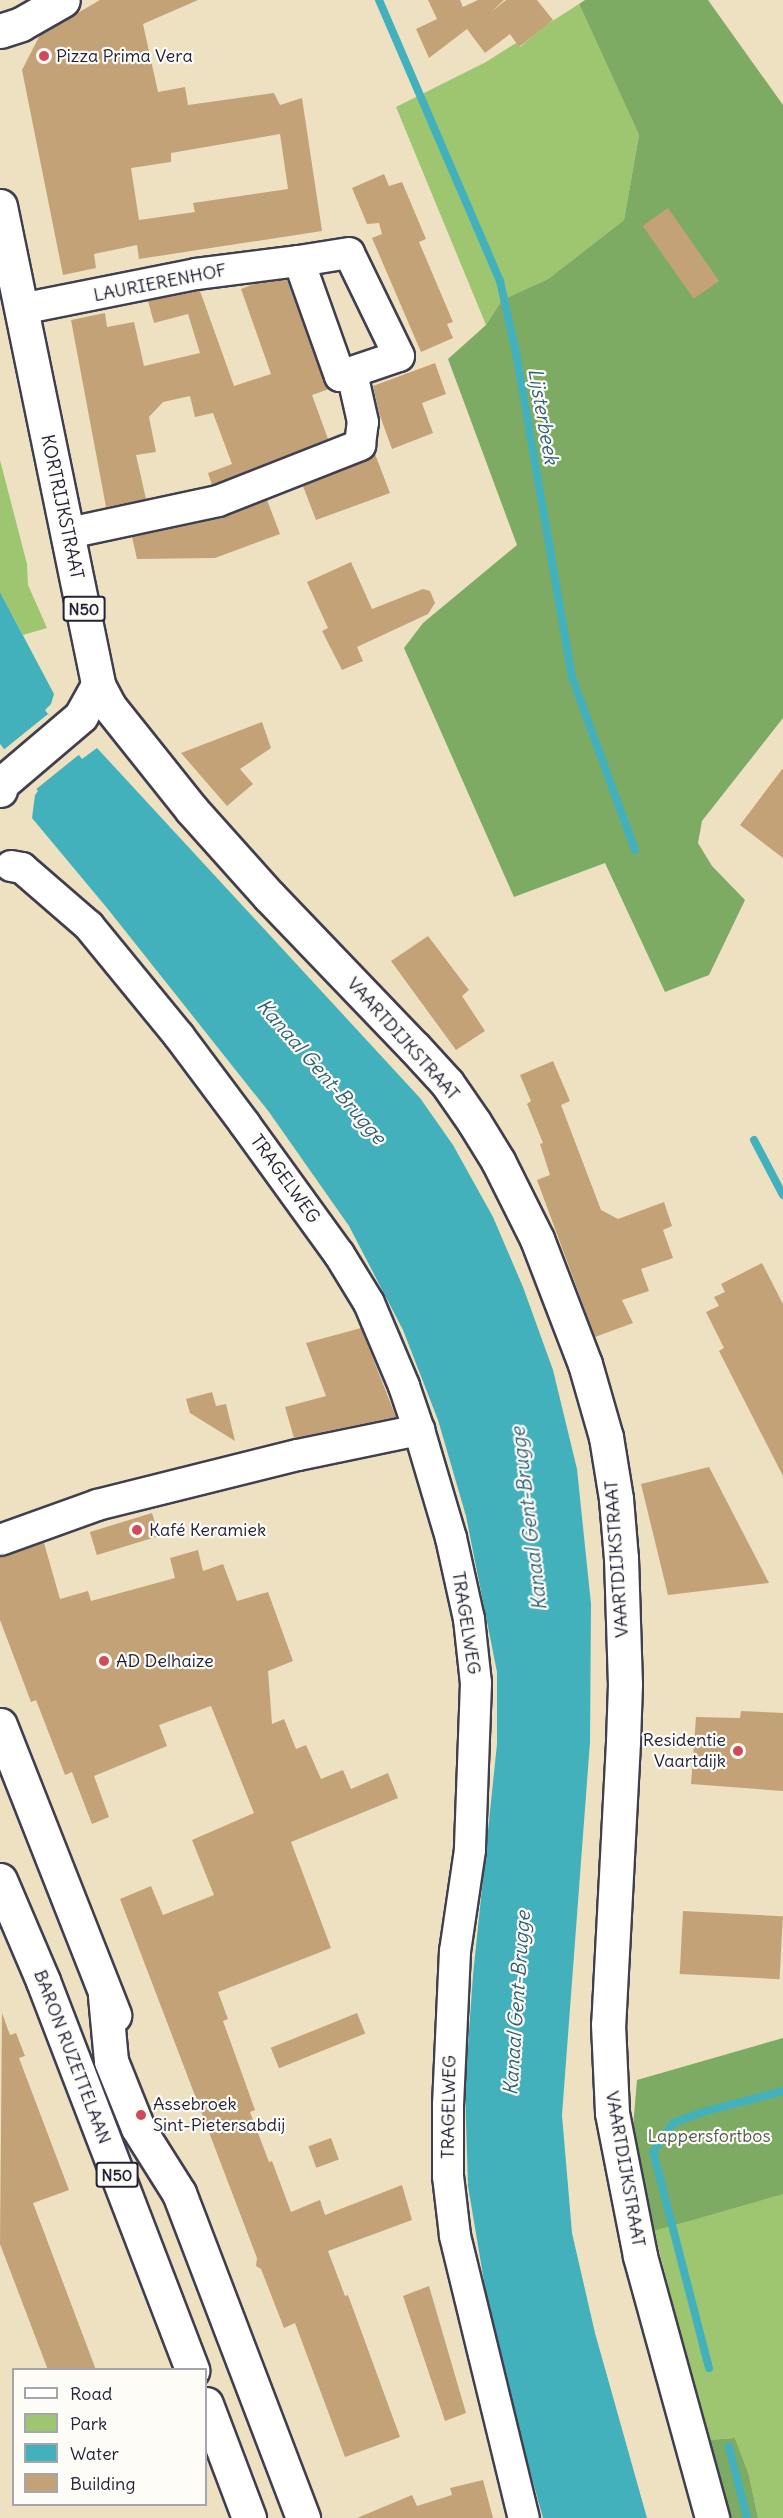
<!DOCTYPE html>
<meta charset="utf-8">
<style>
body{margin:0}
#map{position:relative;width:783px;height:2518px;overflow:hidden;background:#ede1c1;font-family:Delius,sans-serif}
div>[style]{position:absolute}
.green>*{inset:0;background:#9ec671}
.forest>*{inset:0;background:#7eab63}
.water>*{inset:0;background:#42b1bc}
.pier>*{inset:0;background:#ede1c1;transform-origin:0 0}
.stream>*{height:8px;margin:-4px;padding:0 4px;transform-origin:4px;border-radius:4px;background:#42b1bc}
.building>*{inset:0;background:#c4a277;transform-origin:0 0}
.roads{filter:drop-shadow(2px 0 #403f4f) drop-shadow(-2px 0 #403f4f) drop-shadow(0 2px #403f4f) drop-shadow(0 -2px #403f4f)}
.street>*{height:30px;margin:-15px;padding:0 15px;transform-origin:15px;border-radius:15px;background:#fff}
.secondary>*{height:33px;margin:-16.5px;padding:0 16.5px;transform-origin:16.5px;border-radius:16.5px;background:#fff}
.primary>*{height:33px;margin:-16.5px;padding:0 16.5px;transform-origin:16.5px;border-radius:16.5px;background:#fff}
.dots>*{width:16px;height:16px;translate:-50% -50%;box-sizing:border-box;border:3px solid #fdfcf7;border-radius:50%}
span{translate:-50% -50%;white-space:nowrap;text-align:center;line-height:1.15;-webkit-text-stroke:4.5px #fdfcf7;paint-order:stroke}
.shield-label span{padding:2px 4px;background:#fdfcf7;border:2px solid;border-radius:4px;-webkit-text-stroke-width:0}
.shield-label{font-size:16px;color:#22223b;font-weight:700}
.poi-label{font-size:18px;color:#22223b}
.left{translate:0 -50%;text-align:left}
.right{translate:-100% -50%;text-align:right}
.street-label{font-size:18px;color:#22223b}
.park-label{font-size:18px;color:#4d5b4e}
.water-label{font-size:20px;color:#306275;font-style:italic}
.legend{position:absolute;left:12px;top:2368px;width:195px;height:138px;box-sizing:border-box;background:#fdfcf7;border:2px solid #a5a5ac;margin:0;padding:8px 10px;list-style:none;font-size:18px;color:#22223b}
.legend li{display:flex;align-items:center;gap:12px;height:30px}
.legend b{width:30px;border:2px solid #a5a5ac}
</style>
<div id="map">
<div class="green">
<div style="clip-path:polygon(579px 4px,639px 135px,624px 220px,548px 279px,502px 300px,486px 325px,396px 107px,486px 62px,516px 43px,520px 47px,543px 27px)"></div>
<div style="clip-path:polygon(0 460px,27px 564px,28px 585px,47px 628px,23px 635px,0 592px)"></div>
<div style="clip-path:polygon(783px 2073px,783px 2518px,758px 2518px,749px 2475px,735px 2438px,708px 2440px,654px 2231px,685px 2222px)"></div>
</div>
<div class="forest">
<div style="clip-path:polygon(585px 0,708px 0,783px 105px,783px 718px,702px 821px,698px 843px,712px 866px,745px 900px,709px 975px,665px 992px,605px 863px,514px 897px,404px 648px,423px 623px,517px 545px,448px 359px,486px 325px,502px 300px,548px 279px,624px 220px,639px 135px,579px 4px)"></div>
<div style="clip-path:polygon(783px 2038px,783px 2194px,654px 2231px,633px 2127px,637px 2080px)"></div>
<div style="clip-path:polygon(735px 2438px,749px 2475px,758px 2518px,729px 2518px,708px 2440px)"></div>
</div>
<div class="water">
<div style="clip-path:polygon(0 592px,54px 694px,51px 704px,45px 710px,82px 759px,97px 748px,420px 1098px,453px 1145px,493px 1217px,523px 1287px,553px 1370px,577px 1469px,591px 1604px,590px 1742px,562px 2115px,572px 2233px,595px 2333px,647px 2518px,543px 2518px,494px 2341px,468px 2186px,465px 2089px,473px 1975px,497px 1744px,497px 1672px,466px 1516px,438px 1420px,403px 1330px,349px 1226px,269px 1112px,107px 908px,32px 818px,35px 795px,38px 791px,0 744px)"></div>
</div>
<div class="pier">
<div style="left:48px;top:714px;width:51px;height:57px;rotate:51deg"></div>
</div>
<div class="stream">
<div style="left:379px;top:0;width:306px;rotate:66.7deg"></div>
<div style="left:500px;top:281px;width:74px;rotate:77.5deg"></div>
<div style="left:516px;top:353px;width:329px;rotate:80.2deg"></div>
<div style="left:572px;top:677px;width:184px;rotate:70deg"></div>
<div style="left:754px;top:1140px;width:62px;rotate:62.2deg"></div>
<div style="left:709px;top:2368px;width:223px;rotate:-104.5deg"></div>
<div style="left:653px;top:2152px;width:35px;rotate:-55deg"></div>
<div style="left:673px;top:2123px;width:32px;rotate:-20deg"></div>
<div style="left:703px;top:2112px;width:83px;rotate:-14.7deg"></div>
<div style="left:729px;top:2447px;width:73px;rotate:75.8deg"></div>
</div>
<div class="building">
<div style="clip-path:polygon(evenodd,100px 0,198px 0,143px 24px,158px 92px,185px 87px,188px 105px,274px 93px,280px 105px,302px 98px,322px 231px,139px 259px,137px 245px,94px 254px,96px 268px,63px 275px,22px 70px,40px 35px,100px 0,280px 134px,288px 189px,193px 203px,195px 212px,139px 220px,131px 168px,171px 162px,171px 153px,280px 134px)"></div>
<div style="clip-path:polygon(428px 0,460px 0,463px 7px,478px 0,504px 0,490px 13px,506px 0,537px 0,553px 20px,519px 47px,510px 34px,485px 53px,467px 29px,429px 58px,416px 29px,437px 19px)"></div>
<div style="clip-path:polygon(384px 174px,389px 186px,402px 182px,426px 239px,419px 242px,453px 322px,447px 324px,453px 338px,421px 352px,372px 238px,382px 234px,379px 223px,367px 224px,352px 188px)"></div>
<div style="left:668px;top:208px;width:89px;height:31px;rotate:55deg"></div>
<div style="clip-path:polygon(287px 280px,329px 389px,312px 395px,328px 439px,212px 485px,208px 473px,232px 464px,213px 413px,195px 417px,190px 396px,163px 402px,149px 417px,156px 452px,136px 455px,146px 499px,106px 507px,71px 320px,105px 313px,107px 327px,134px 322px,144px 366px,200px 353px,188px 314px,154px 323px,148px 301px,200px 291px,234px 386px,271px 374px,241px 289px,254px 284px)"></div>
<div style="clip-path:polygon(435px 363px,446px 394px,422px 403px,433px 433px,392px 449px,379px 413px,373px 386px)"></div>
<div style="clip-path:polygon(375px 454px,390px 493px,316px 520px,303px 486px,366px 461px)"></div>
<div style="clip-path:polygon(267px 500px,280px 534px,215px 558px,137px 559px,132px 537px,222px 518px)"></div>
<div style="clip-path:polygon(351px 562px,372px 609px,423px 589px,430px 591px,435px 603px,428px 614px,357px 647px,363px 661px,342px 670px,322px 631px,328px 628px,307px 582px)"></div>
<div style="clip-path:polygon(262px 722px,271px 748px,240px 769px,253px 784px,227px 806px,181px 753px)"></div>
<div style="clip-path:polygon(783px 768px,783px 858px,740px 825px)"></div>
<div style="clip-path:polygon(428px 936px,469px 990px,462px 996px,485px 1031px,456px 1050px,391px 961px)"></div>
<div style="clip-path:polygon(553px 1061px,570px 1101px,561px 1105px,601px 1210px,618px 1219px,664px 1202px,672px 1226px,663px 1230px,673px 1258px,641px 1269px,649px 1291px,622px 1300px,633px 1323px,595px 1337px,537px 1180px,550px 1175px,540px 1144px,543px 1143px,527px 1104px,531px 1101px,520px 1075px)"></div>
<div style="clip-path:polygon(762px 1263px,783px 1304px,783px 1476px,719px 1351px,724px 1348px,706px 1312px,719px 1306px,714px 1297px,725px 1292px,721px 1284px)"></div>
<div style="clip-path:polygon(361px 1328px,396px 1417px,294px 1438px,285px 1407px,326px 1396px,306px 1343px)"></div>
<div style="clip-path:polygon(212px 1392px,216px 1406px,226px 1404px,235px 1441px,190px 1413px,186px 1399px)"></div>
<div style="clip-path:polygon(709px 1467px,769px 1583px,668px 1595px,641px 1484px)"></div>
<div style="left:152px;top:1513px;width:24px;height:65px;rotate:73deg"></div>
<div style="clip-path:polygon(44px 1543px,60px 1599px,88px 1591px,91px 1601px,175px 1578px,170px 1558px,198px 1550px,203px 1571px,223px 1564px,237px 1601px,268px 1592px,293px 1661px,268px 1671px,272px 1724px,284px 1719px,296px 1749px,306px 1745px,321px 1779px,343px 1770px,351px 1789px,388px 1773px,398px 1798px,291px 1842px,331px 1948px,218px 1992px,228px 2019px,223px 2021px,255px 2110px,250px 2112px,269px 2162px,272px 2161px,291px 2212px,320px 2200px,325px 2215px,402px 2185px,412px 2220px,328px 2251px,345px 2296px,348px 2295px,400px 2437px,345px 2457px,295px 2323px,284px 2328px,261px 2269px,256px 2266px,257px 2258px,120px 1899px,151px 1886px,163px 1915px,214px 1895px,192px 1840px,254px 1813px,211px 1706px,159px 1725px,167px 1746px,94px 1776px,109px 1817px,92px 1824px,72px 1772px,65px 1775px,36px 1700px,31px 1702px,0 1620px,0 1557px)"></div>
<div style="clip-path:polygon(741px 1711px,783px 1713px,783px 1791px,691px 1784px,696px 1717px,740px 1718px)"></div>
<div style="left:683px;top:1911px;width:100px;height:63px;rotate:3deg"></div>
<div style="clip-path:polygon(2px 2013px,10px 2035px,16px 2033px,25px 2056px,19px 2058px,69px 2190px,33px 2203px,96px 2370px,48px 2370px,0 2244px)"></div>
<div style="left:357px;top:2013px;width:22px;height:93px;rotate:68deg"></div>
<div style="left:331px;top:2138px;width:23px;height:24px;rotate:70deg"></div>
<div style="clip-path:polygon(429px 2286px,466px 2413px,445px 2421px,403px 2296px)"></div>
<div style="clip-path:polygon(483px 2480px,493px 2518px,357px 2518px,412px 2495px,417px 2506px,452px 2495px,450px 2488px)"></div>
</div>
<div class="roads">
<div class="street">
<div style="left:21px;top:309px;width:178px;rotate:-11.3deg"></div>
<div style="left:196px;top:274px;width:104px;rotate:-7.2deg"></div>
<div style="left:299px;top:261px;width:122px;rotate:70.4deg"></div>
<div style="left:340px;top:376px;width:62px;rotate:-18.7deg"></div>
<div style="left:399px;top:356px;width:114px;rotate:-115.9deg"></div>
<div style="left:349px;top:253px;width:51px;rotate:170.9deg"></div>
<div style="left:69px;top:533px;width:152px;rotate:-12.1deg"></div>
<div style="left:218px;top:501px;width:153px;rotate:-21.5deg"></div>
<div style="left:360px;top:445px;width:23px;rotate:-83deg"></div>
<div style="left:363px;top:422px;width:50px;rotate:-102.7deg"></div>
<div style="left:11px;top:866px;width:11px;rotate:10deg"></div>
<div style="left:22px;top:868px;width:89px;rotate:40.9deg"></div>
<div style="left:89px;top:926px;width:142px;rotate:50.7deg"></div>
<div style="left:179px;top:1036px;width:109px;rotate:53.2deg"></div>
<div style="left:244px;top:1123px;width:162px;rotate:54.1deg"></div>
<div style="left:339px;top:1254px;width:57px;rotate:58.5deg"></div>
<div style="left:369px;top:1303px;width:90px;rotate:67.1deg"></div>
<div style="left:404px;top:1386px;width:46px;rotate:71.2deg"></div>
<div style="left:419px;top:1430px;width:113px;rotate:73.5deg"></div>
<div style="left:451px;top:1538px;width:83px;rotate:77.5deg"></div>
<div style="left:469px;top:1619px;width:64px;rotate:83.8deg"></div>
<div style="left:476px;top:1683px;width:167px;rotate:92.1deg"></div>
<div style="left:470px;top:1850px;width:102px;rotate:98.4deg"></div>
<div style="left:455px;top:1951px;width:155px;rotate:92.6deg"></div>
<div style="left:448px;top:2106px;width:70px;rotate:90deg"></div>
<div style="left:448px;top:2176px;width:60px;rotate:83.3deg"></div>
<div style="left:455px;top:2236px;width:290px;rotate:76.3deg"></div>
<div style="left:0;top:1540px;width:103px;rotate:-19.8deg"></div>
<div style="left:97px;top:1505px;width:207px;rotate:-14deg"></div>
<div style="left:298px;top:1455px;width:124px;rotate:-11.7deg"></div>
</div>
<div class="secondary">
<div style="left:0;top:31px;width:22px;rotate:-18deg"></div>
<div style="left:21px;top:24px;width:48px;rotate:-29.7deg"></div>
<div style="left:98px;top:685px;width:24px;rotate:62deg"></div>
<div style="left:109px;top:706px;width:133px;rotate:51.4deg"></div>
<div style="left:192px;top:810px;width:115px;rotate:48.2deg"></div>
<div style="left:269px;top:896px;width:209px;rotate:46.2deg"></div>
<div style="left:414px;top:1047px;width:49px;rotate:47.5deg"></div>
<div style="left:447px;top:1083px;width:47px;rotate:55.3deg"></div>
<div style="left:474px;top:1122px;width:46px;rotate:58.4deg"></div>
<div style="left:498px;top:1161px;width:87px;rotate:63.4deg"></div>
<div style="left:537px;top:1239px;width:134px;rotate:69deg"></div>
<div style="left:585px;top:1364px;width:76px;rotate:74deg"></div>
<div style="left:606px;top:1437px;width:63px;rotate:80.8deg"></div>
<div style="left:616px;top:1499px;width:59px;rotate:85.2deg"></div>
<div style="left:621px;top:1558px;width:126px;rotate:88.2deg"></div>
<div style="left:625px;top:1684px;width:58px;rotate:92deg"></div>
<div style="left:623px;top:1742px;width:282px;rotate:93deg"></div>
<div style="left:608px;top:2024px;width:89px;rotate:87.4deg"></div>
<div style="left:612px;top:2113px;width:146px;rotate:78.9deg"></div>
<div style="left:640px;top:2256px;width:272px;rotate:74.6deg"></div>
</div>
<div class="primary">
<div style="left:0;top:206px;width:489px;rotate:78.4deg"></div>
<div style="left:98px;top:685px;width:35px;rotate:119deg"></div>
<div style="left:81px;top:716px;width:105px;rotate:139.6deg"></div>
<div style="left:1px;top:784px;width:6px;rotate:99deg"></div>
<div style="left:0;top:1725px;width:312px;rotate:68.5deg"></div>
<div style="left:0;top:1880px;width:110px;rotate:66.9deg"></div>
<div style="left:43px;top:1981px;width:417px;rotate:69deg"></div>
<div style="left:105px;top:1996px;width:65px;rotate:84.7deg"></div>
<div style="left:111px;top:2061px;width:72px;rotate:68.1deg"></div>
<div style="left:138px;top:2128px;width:77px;rotate:57.8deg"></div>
<div style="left:179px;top:2193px;width:348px;rotate:69.1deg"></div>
<div style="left:206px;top:2404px;width:122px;rotate:69.3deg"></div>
</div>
</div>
<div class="dots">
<div style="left:44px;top:56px;background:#d1495b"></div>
<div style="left:137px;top:1530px;background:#d1495b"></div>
<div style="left:104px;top:1661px;background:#d1495b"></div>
<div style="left:738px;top:1751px;background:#d1495b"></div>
<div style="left:141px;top:2115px;background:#d1495b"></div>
</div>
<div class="shield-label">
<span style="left:84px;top:609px">N50</span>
<span style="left:117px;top:2175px">N50</span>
</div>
<div class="poi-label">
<span class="left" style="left:56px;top:56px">Pizza Prima Vera</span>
<span class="left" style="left:149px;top:1530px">Kafé Keramiek</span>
<span class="left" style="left:116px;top:1661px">AD Delhaize</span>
<span class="right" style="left:726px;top:1751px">Residentie<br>Vaartdijk</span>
<span class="left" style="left:153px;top:2115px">Assebroek<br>Sint-Pietersabdij</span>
</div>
<div class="street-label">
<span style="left:160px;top:283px;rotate:-11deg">LAURIERENHOF</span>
<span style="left:62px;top:507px;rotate:78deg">KORTRIJKSTRAAT</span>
<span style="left:403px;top:1039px;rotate:48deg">VAARTDIJKSTRAAT</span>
<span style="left:285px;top:1179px;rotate:54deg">TRAGELWEG</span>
<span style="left:617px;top:1559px;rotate:-94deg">VAARTDIJKSTRAAT</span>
<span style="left:466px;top:1623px;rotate:81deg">TRAGELWEG</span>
<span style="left:72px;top:2057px;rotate:69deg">BARON RUZETTELAAN</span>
<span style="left:449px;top:2107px;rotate:-89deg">TRAGELWEG</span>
<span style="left:625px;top:2169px;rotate:80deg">VAARTDIJKSTRAAT</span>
</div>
<div class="park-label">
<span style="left:709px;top:2136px">Lappersfortbos</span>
</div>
<div class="water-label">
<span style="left:544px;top:416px;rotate:80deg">Lijsterbeek</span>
<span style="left:322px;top:1071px;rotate:49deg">Kanaal Gent-Brugge</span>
<span style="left:528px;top:1519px;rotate:-97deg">Kanaal Gent-Brugge</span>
<span style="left:516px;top:2003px;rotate:-86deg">Kanaal Gent-Brugge</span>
</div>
<ul class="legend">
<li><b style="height:8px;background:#fff"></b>Road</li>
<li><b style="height:16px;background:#9ec671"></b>Park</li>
<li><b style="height:16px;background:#42b1bc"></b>Water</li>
<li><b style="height:16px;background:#c4a277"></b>Building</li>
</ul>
</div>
